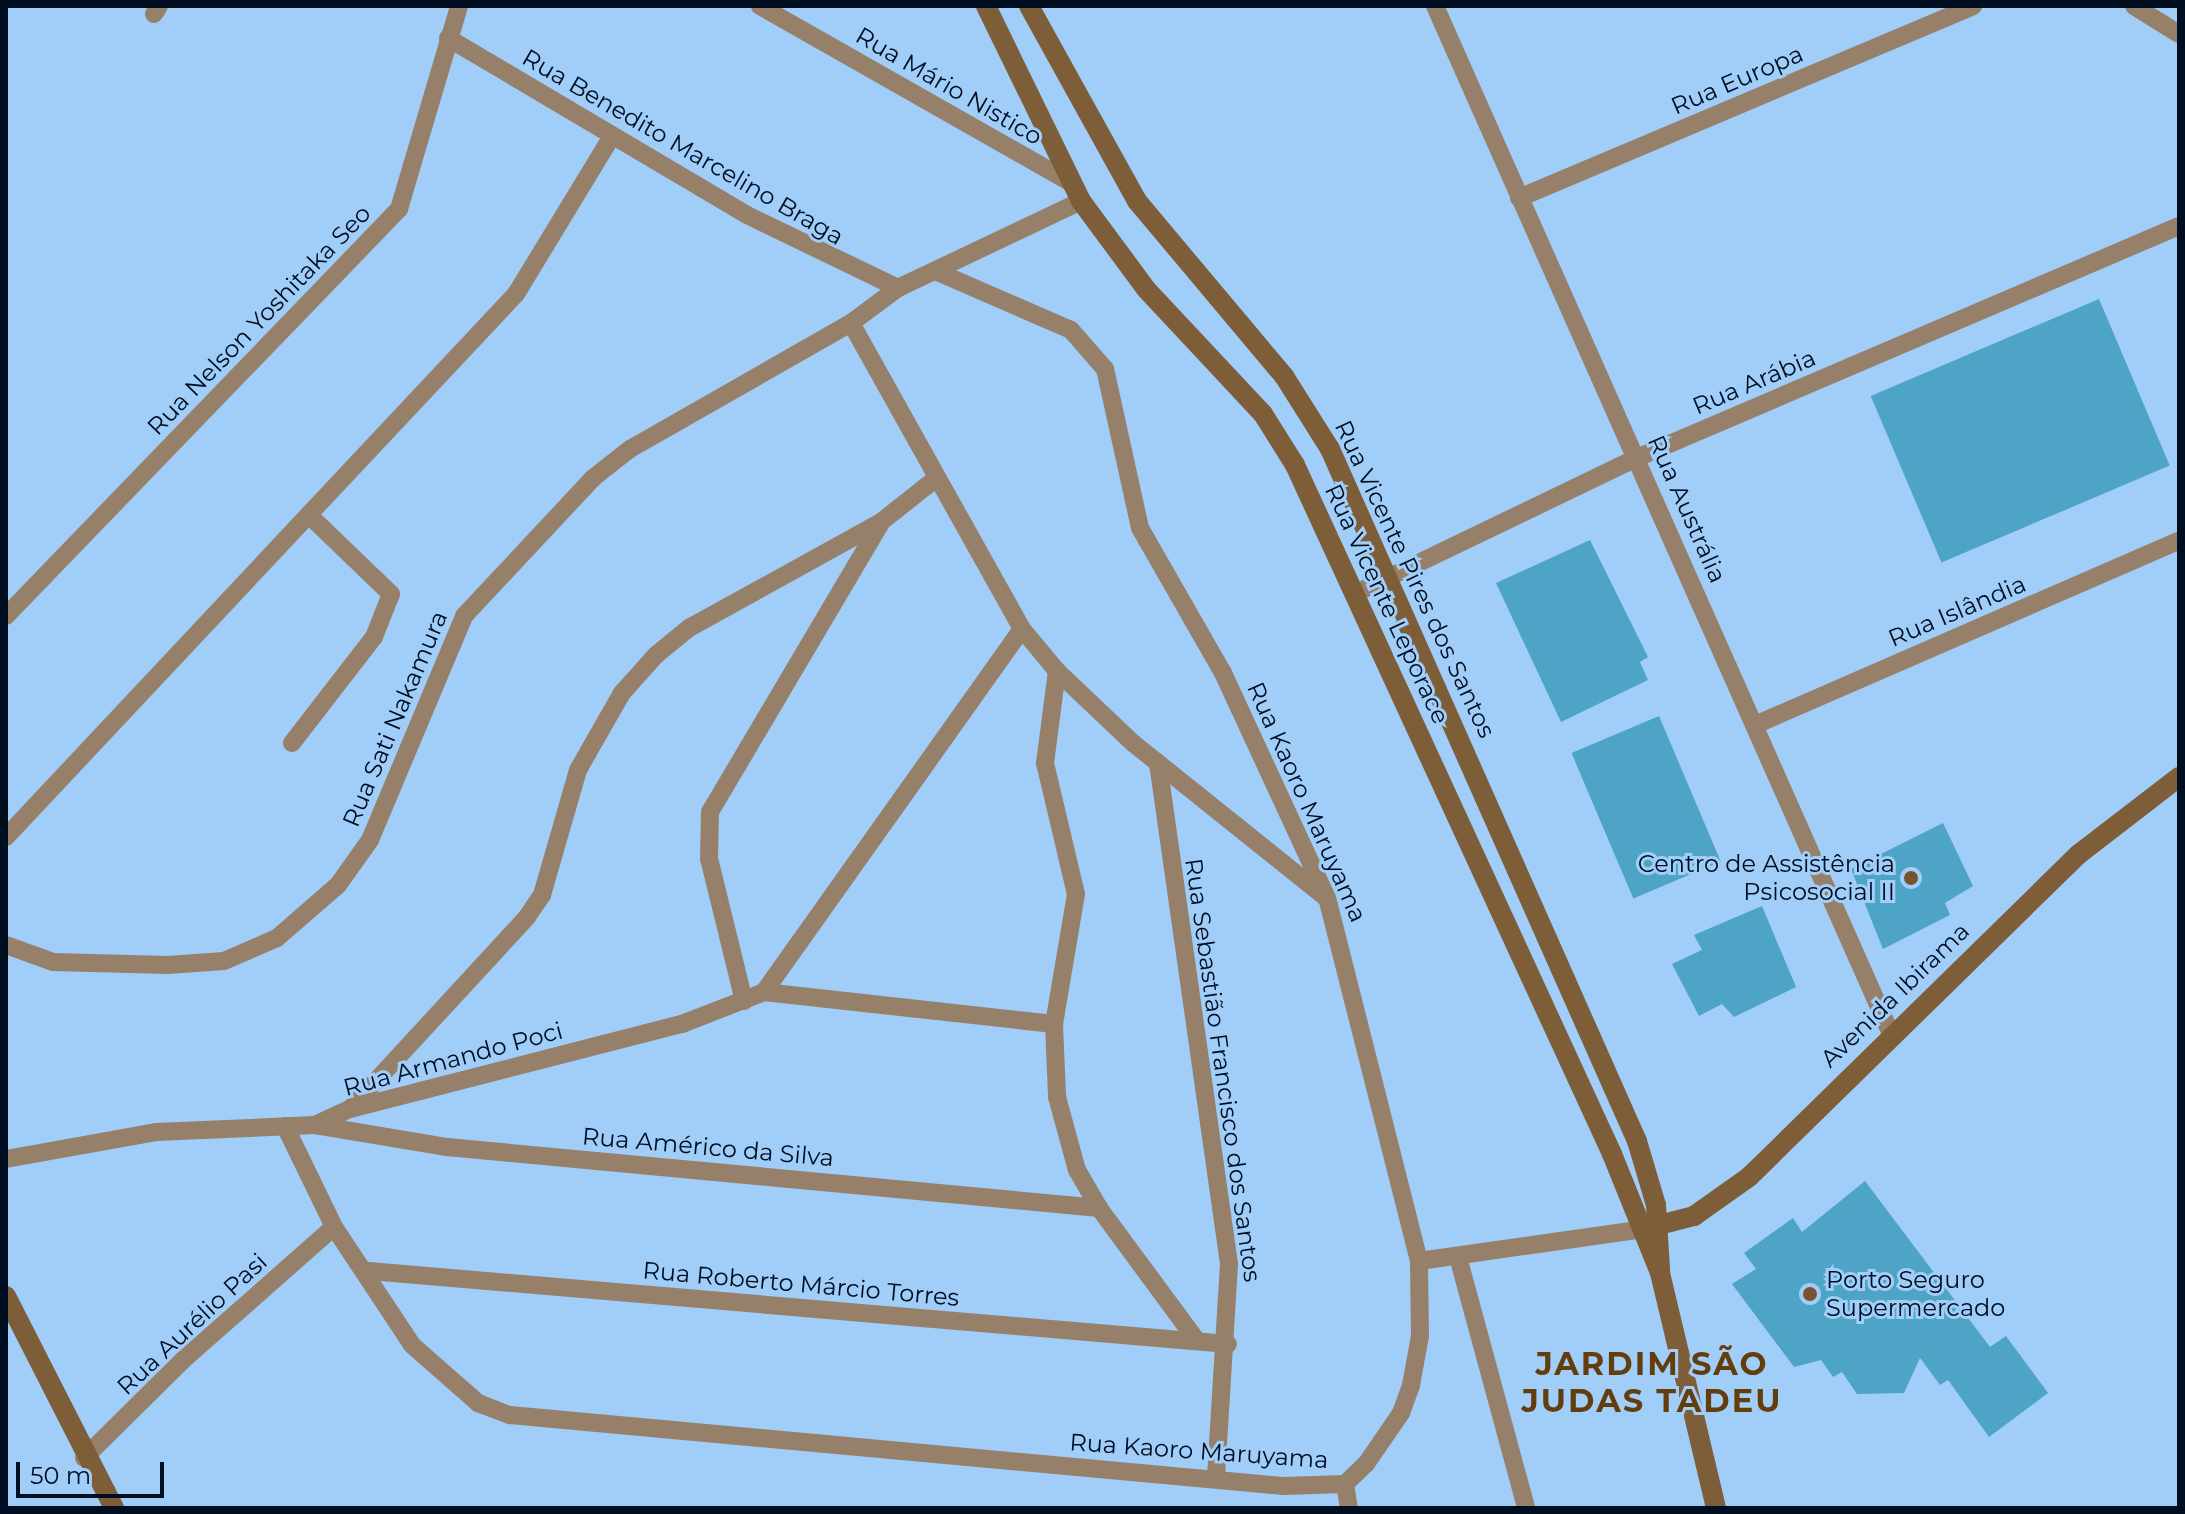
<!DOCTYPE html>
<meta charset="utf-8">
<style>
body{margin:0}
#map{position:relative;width:2185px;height:1514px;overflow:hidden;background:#a0cef9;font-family:Montserrat,sans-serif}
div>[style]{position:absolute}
.building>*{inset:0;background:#4da4c7;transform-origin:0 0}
.street>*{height:18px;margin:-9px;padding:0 9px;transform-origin:9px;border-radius:9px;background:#978069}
.secondary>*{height:20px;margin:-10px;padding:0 10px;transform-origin:10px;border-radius:10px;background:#7e5d39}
.dots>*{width:22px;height:22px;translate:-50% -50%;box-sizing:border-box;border:4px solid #a0cef9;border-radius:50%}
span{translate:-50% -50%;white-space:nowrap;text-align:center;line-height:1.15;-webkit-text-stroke:6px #a0cef9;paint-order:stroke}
.street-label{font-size:24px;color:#000e21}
.poi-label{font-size:24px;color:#000e21}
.right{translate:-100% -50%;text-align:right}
.left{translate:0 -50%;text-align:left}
.district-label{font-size:32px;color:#633d0c;font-weight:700;letter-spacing:2px}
.frame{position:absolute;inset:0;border:8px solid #000e21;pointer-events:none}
.scale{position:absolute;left:16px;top:1462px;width:148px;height:36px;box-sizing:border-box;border:4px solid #000e21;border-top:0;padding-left:10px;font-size:24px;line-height:28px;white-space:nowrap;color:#000e21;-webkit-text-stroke:6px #a0cef9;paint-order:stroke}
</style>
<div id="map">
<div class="building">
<div style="left:2099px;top:299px;width:181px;height:248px;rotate:67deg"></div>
<div style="clip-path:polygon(1590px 540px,1648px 657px,1640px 662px,1648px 680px,1561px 722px,1496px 583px)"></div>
<div style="left:1659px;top:716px;width:158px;height:95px;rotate:67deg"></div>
<div style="clip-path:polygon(1943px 823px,1973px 886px,1945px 903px,1950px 915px,1883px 949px,1851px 869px)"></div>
<div style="clip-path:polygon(1762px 906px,1796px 987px,1734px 1017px,1722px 1004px,1699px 1016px,1672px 964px,1702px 950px,1694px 935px)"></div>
<div style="clip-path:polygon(1865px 1181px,1990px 1347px,2006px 1336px,2048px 1393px,1989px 1437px,1948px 1380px,1940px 1385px,1920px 1358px,1904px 1393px,1857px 1394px,1842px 1372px,1833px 1377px,1821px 1360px,1794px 1367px,1732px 1284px,1756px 1269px,1744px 1253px,1793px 1218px,1802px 1232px)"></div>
</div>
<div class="street">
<div style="left:760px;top:6px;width:359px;rotate:29.6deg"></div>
<div style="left:1435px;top:6px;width:1125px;rotate:66.08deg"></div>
<div style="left:2134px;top:6px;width:53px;rotate:31.9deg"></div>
<div style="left:154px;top:14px;width:9px;rotate:-58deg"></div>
<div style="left:448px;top:38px;width:347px;rotate:30.6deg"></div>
<div style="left:747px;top:215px;width:168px;rotate:25.8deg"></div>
<div style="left:1519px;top:198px;width:493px;rotate:-22.9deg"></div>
<div style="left:851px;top:323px;width:351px;rotate:60.8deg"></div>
<div style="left:1022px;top:629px;width:55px;rotate:50.2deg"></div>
<div style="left:1057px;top:671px;width:93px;rotate:97.4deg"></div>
<div style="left:1045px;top:763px;width:135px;rotate:76.7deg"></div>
<div style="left:1076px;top:894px;width:132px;rotate:99.6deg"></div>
<div style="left:1054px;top:1024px;width:73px;rotate:87.6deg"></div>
<div style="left:1057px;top:1097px;width:76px;rotate:74.7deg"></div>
<div style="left:1077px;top:1170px;width:44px;rotate:59.9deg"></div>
<div style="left:1099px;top:1208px;width:165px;rotate:53.6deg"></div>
<div style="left:1354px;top:594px;width:316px;rotate:-25.7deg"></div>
<div style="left:1639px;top:457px;width:587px;rotate:-23.16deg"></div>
<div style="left:6px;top:616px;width:566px;rotate:-46deg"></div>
<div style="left:399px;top:209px;width:212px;rotate:-73.5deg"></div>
<div style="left:1057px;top:671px;width:105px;rotate:43.5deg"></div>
<div style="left:1133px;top:743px;width:245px;rotate:38.7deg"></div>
<div style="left:1755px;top:725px;width:462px;rotate:-23.5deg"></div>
<div style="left:292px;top:743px;width:134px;rotate:-52.3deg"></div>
<div style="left:374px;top:637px;width:46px;rotate:-68.4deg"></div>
<div style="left:391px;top:594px;width:114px;rotate:-136.1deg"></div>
<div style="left:1158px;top:763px;width:506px;rotate:81.93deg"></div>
<div style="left:1229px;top:1264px;width:215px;rotate:93.5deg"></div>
<div style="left:6px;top:837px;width:745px;rotate:-46.8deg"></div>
<div style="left:516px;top:294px;width:183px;rotate:-58.7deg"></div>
<div style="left:6px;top:945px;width:50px;rotate:19.9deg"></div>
<div style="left:53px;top:962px;width:115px;rotate:1.5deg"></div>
<div style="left:168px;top:965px;width:56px;rotate:-4.1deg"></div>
<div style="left:224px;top:961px;width:58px;rotate:-23.5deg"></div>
<div style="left:277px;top:938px;width:81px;rotate:-41deg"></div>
<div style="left:338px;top:885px;width:55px;rotate:-54.6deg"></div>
<div style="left:370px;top:840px;width:243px;rotate:-67.2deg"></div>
<div style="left:464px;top:616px;width:189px;rotate:-46.9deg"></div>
<div style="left:593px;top:478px;width:47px;rotate:-38.1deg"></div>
<div style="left:630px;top:449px;width:254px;rotate:-29.7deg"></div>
<div style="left:851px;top:323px;width:59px;rotate:-36.7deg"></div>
<div style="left:898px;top:288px;width:203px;rotate:-25.4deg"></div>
<div style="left:764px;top:992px;width:292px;rotate:6.3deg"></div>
<div style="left:744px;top:1001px;width:146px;rotate:-103.8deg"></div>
<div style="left:709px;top:859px;width:47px;rotate:-88.8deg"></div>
<div style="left:710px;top:812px;width:334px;rotate:-59.4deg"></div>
<div style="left:350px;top:1109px;width:261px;rotate:-47.3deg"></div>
<div style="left:527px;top:917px;width:27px;rotate:-56deg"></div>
<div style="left:542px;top:895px;width:130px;rotate:-73.9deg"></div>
<div style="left:578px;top:770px;width:89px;rotate:-60.3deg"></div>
<div style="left:622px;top:693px;width:51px;rotate:-48.2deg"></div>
<div style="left:656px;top:655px;width:43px;rotate:-39.3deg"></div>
<div style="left:689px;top:628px;width:219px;rotate:-28.9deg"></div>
<div style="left:881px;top:522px;width:68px;rotate:-38.4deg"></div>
<div style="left:315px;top:1125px;width:134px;rotate:9.5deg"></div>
<div style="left:447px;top:1147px;width:655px;rotate:5.34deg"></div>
<div style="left:285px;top:1126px;width:112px;rotate:64.1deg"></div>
<div style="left:334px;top:1227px;width:141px;rotate:56.5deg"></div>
<div style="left:412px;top:1345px;width:88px;rotate:41.3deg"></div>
<div style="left:478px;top:1403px;width:34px;rotate:21deg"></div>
<div style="left:510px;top:1415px;width:776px;rotate:5.25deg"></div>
<div style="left:1283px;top:1486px;width:62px;rotate:-1.8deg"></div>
<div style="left:1345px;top:1484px;width:29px;rotate:-44deg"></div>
<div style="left:1366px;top:1464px;width:62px;rotate:-55.5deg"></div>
<div style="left:1401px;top:1413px;width:30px;rotate:-70deg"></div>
<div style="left:1411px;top:1385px;width:50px;rotate:-79.6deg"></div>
<div style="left:1420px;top:1336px;width:75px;rotate:-90.8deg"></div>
<div style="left:1419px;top:1261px;width:374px;rotate:-104.2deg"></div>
<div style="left:1327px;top:898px;width:248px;rotate:-114.8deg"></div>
<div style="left:1223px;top:673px;width:167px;rotate:-119.8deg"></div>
<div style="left:1140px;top:528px;width:163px;rotate:-102.4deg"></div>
<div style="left:1105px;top:369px;width:52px;rotate:-131.1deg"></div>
<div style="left:1071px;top:330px;width:148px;rotate:-156.5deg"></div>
<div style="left:6px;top:1159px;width:152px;rotate:-10.2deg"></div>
<div style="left:156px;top:1132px;width:159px;rotate:-2.5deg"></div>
<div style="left:315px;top:1125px;width:38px;rotate:-25deg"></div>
<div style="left:350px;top:1109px;width:343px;rotate:-14.4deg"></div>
<div style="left:682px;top:1024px;width:88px;rotate:-21.3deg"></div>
<div style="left:764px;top:992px;width:445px;rotate:-54.6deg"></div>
<div style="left:1458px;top:1257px;width:260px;rotate:74.8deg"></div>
<div style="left:1419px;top:1261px;width:221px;rotate:-8.1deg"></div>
<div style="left:369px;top:1271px;width:862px;rotate:4.86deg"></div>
<div style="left:84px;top:1458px;width:139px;rotate:-44.7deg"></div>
<div style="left:183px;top:1360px;width:201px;rotate:-41.4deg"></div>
<div style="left:1345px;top:1484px;width:24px;rotate:81deg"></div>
</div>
<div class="secondary">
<div style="left:986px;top:6px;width:217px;rotate:64deg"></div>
<div style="left:1081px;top:201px;width:109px;rotate:53.5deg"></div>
<div style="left:1146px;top:289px;width:171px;rotate:46.9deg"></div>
<div style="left:1263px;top:414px;width:60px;rotate:57.9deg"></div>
<div style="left:1295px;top:465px;width:758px;rotate:65.29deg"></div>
<div style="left:1612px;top:1154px;width:128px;rotate:68deg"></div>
<div style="left:1660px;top:1273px;width:242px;rotate:76.6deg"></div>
<div style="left:1029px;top:6px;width:223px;rotate:61deg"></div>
<div style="left:1137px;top:201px;width:229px;rotate:50deg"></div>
<div style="left:1284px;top:376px;width:86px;rotate:57.8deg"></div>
<div style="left:1330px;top:449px;width:757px;rotate:66.08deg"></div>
<div style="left:1637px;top:1141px;width:67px;rotate:73.5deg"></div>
<div style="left:1656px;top:1205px;width:64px;rotate:86.4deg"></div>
<div style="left:1647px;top:1228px;width:49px;rotate:-14.3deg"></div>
<div style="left:1694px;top:1216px;width:67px;rotate:-35.3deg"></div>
<div style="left:1749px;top:1177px;width:462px;rotate:-44.4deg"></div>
<div style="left:2079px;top:854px;width:126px;rotate:-37.6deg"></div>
<div style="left:6px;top:1296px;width:238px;rotate:63deg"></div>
</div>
<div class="dots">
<div style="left:1911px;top:878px;background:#77542d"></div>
<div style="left:1810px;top:1294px;background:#77542d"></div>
</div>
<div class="street-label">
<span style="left:1737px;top:80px;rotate:-23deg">Rua Europa</span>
<span style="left:949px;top:86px;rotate:30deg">Rua Mário Nistico</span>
<span style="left:683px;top:147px;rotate:30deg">Rua Benedito Marcelino Braga</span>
<span style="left:259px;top:320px;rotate:-46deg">Rua Nelson Yoshitaka Seo</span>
<span style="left:1754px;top:382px;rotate:-23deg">Rua Arábia</span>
<span style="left:1687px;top:509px;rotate:66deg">Rua Austrália</span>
<span style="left:1415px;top:579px;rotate:65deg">Rua Vicente Pires dos Santos</span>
<span style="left:1387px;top:604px;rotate:65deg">Rua Vicente Leporace</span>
<span style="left:1957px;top:611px;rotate:-23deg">Rua Islândia</span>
<span style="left:395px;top:719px;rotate:-67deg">Rua Sati Nakamura</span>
<span style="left:1307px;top:802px;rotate:66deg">Rua Kaoro Maruyama</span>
<span style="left:1895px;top:995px;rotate:-44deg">Avenida Ibirama</span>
<span style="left:453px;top:1059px;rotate:-15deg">Rua Armando Poci</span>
<span style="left:1223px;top:1070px;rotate:82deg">Rua Sebastião Francisco dos Santos</span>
<span style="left:708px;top:1147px;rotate:5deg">Rua Américo da Silva</span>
<span style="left:801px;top:1284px;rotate:5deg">Rua Roberto Márcio Torres</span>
<span style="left:192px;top:1324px;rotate:-43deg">Rua Aurélio Pasi</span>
<span style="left:1199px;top:1451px;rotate:4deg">Rua Kaoro Maruyama</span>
</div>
<div class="poi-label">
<span class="right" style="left:1895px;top:878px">Centro de Assistência<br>Psicosocial II</span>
<span class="left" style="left:1826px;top:1294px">Porto Seguro<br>Supermercado</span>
</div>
<div class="district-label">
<span style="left:1652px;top:1383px">JARDIM SÃO<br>JUDAS TADEU</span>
</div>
<div class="frame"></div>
<div class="scale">50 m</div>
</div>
